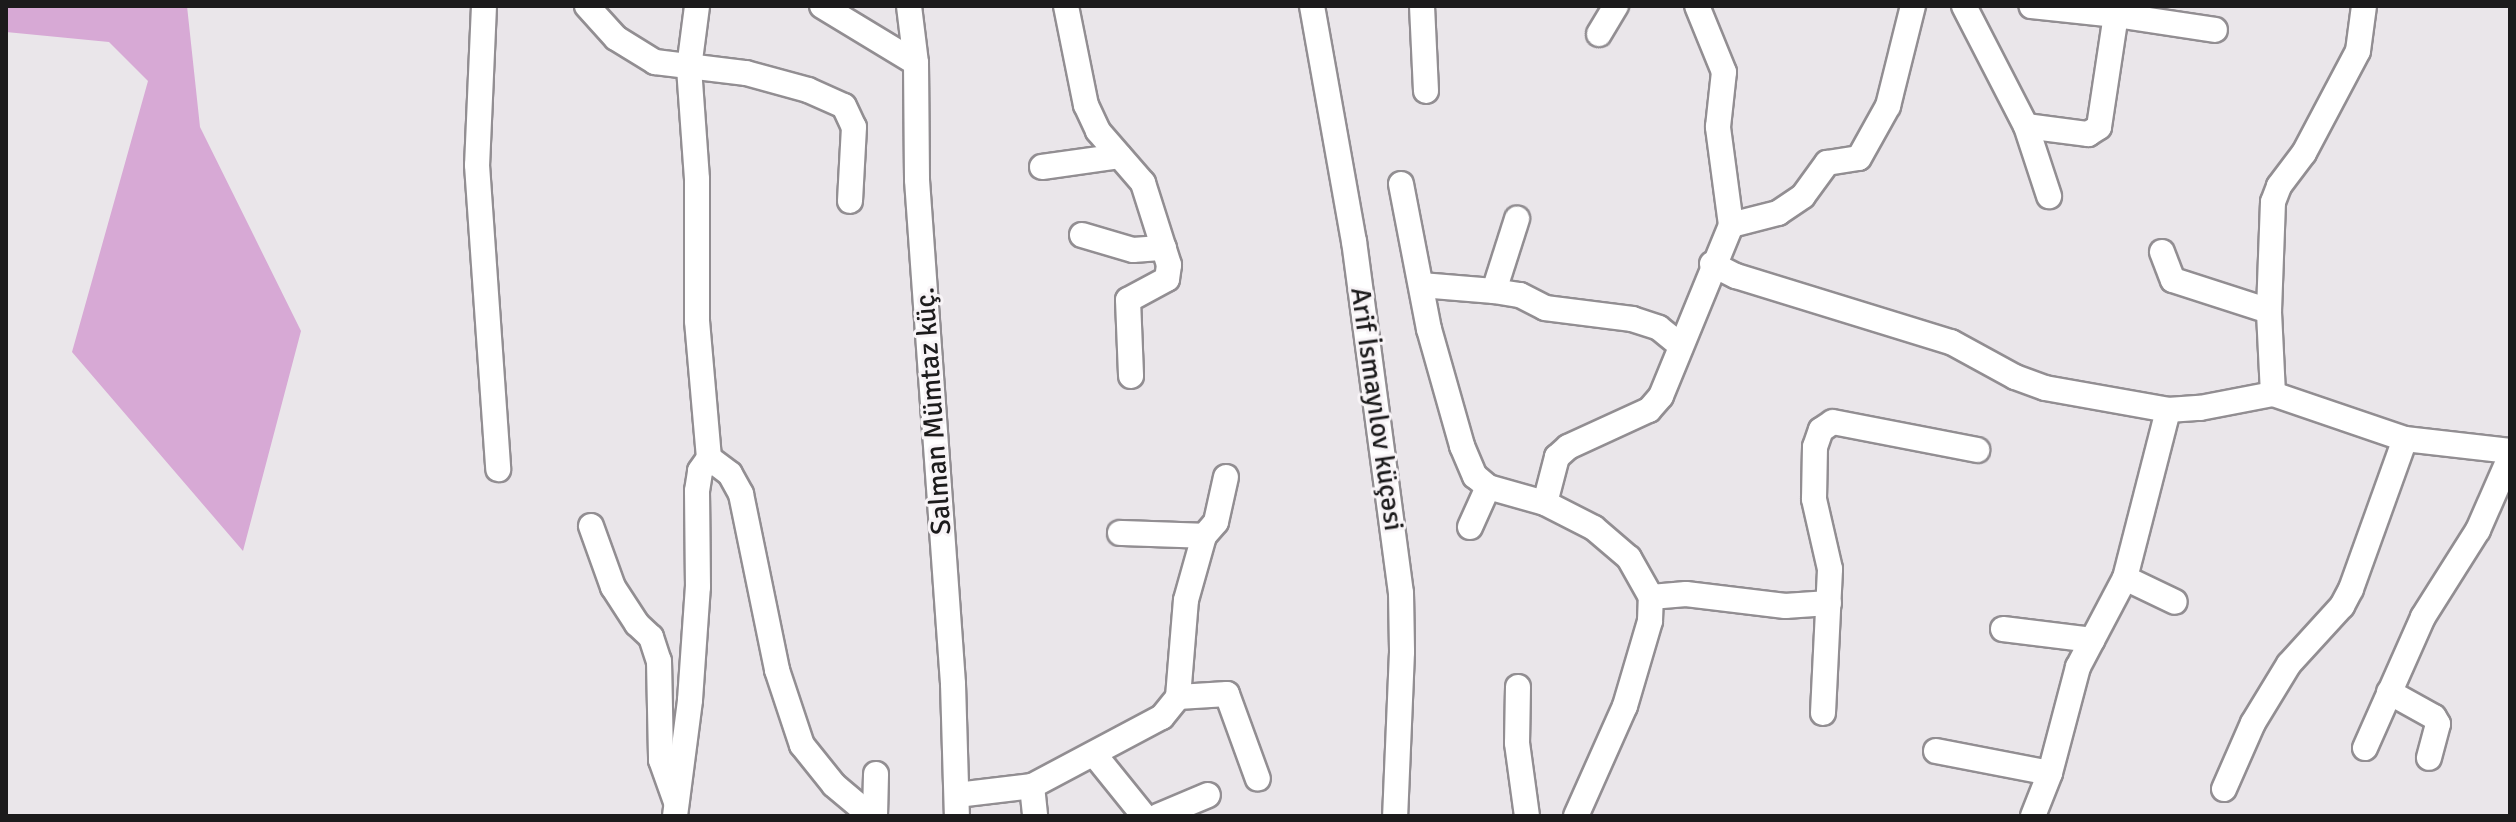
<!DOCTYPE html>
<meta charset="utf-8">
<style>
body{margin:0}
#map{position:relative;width:2516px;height:822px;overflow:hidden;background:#eae6ea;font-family:Signika,sans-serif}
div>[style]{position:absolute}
.green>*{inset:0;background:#d7a9d5}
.roads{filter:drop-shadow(2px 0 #928e92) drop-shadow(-2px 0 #928e92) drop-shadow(0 2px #928e92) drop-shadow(0 -2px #928e92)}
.minor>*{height:24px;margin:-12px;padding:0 12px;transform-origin:12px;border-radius:12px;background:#fff}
span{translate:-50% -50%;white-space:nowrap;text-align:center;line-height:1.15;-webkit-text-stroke:6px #f8f4f7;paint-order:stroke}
.street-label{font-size:28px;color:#1c1b1c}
.frame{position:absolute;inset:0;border:8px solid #1c1b1c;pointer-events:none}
</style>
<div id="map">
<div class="green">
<div style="clip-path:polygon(6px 6px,187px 6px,200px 127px,301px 331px,243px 551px,72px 352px,148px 81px,109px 42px,6px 32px)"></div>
</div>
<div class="roads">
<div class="minor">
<div style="left:484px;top:6px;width:159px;rotate:92.5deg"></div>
<div style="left:477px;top:165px;width:305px;rotate:86deg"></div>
<div style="left:587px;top:6px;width:43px;rotate:47.8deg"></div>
<div style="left:616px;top:38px;width:46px;rotate:31.6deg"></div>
<div style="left:655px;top:62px;width:92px;rotate:6.9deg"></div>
<div style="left:746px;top:73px;width:64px;rotate:15.3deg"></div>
<div style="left:808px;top:90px;width:39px;rotate:24deg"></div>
<div style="left:844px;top:106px;width:23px;rotate:65deg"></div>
<div style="left:854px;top:127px;width:74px;rotate:93.1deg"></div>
<div style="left:822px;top:6px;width:110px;rotate:31.2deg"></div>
<div style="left:909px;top:6px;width:57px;rotate:83deg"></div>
<div style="left:916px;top:63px;width:117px;rotate:89.5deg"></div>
<div style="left:917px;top:180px;width:505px;rotate:85.91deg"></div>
<div style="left:953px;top:684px;width:132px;rotate:88.3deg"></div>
<div style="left:1066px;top:6px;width:101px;rotate:78.6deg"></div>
<div style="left:1086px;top:105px;width:29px;rotate:65deg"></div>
<div style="left:1098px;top:131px;width:69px;rotate:49.1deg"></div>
<div style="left:1143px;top:183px;width:86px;rotate:72.4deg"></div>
<div style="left:1169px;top:265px;width:14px;rotate:98deg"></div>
<div style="left:1167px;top:279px;width:44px;rotate:151.7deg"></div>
<div style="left:1128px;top:300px;width:76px;rotate:87.7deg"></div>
<div style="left:1312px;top:6px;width:239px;rotate:79.9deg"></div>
<div style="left:1354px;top:241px;width:355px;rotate:82.4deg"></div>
<div style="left:1401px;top:593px;width:59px;rotate:89deg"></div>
<div style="left:1402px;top:652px;width:164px;rotate:92.4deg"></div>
<div style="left:1422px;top:6px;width:85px;rotate:87.3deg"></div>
<div style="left:1964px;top:6px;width:135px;rotate:62.7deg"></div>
<div style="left:2026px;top:126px;width:74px;rotate:71.8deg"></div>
<div style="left:2116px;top:15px;width:100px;rotate:8.6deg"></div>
<div style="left:1599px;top:34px;width:33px;rotate:-59deg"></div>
<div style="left:2026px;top:126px;width:63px;rotate:7.4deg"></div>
<div style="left:2088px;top:134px;width:13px;rotate:-32deg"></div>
<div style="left:2099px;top:127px;width:113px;rotate:-81.4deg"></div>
<div style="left:2116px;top:15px;width:85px;rotate:-174deg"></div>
<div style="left:1042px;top:167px;width:78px;rotate:-8.1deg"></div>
<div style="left:1401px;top:184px;width:148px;rotate:79.1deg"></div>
<div style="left:1429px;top:329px;width:122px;rotate:74.2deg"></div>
<div style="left:1462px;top:446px;width:33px;rotate:67deg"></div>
<div style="left:1475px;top:476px;width:17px;rotate:40deg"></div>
<div style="left:1488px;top:487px;width:59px;rotate:15.7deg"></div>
<div style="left:1731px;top:225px;width:49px;rotate:-14.3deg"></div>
<div style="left:1778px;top:213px;width:30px;rotate:-34deg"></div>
<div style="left:1803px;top:196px;width:41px;rotate:-54deg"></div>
<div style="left:1827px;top:163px;width:32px;rotate:-9deg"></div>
<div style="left:1859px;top:158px;width:60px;rotate:-60.9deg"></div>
<div style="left:1888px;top:106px;width:103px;rotate:-76deg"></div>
<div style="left:1082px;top:235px;width:53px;rotate:16.4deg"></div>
<div style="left:1133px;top:250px;width:31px;rotate:-4deg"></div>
<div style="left:2162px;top:252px;width:30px;rotate:69deg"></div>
<div style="left:2173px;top:280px;width:101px;rotate:17.9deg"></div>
<div style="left:1712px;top:264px;width:27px;rotate:27deg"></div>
<div style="left:1736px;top:276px;width:225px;rotate:17.1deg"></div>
<div style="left:1951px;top:342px;width:73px;rotate:28.7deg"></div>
<div style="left:2015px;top:377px;width:32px;rotate:20deg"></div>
<div style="left:2045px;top:388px;width:125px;rotate:10.1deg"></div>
<div style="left:2168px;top:410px;width:32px;rotate:-4deg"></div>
<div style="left:2200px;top:408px;width:74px;rotate:-10.9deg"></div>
<div style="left:2273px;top:394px;width:139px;rotate:18.8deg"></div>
<div style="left:2405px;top:439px;width:106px;rotate:6.5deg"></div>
<div style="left:1421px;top:285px;width:73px;rotate:4.7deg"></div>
<div style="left:1494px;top:291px;width:26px;rotate:9deg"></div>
<div style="left:1520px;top:295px;width:28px;rotate:27deg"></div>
<div style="left:1545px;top:308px;width:88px;rotate:7.2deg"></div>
<div style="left:1632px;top:319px;width:28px;rotate:18deg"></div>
<div style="left:1659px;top:328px;width:26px;rotate:39deg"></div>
<div style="left:1494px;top:291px;width:76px;rotate:-72.3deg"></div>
<div style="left:2273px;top:394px;width:83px;rotate:-92.8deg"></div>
<div style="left:2269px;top:311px;width:109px;rotate:-87.9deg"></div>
<div style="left:2273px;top:202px;width:17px;rotate:-69deg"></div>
<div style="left:2279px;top:186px;width:41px;rotate:-52.9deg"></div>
<div style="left:2304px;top:153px;width:115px;rotate:-62.1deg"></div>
<div style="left:2358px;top:51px;width:45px;rotate:-82.4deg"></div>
<div style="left:709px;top:458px;width:26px;rotate:37deg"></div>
<div style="left:730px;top:474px;width:23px;rotate:61deg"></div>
<div style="left:741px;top:494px;width:180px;rotate:78.4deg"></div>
<div style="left:777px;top:670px;width:79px;rotate:71.6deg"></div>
<div style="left:802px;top:745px;width:51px;rotate:51.3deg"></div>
<div style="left:834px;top:785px;width:48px;rotate:40deg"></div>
<div style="left:591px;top:526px;width:65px;rotate:70.2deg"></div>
<div style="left:613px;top:587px;width:44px;rotate:57deg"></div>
<div style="left:637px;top:624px;width:19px;rotate:43deg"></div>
<div style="left:651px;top:637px;width:25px;rotate:72deg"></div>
<div style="left:659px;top:661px;width:99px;rotate:88.8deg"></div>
<div style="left:661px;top:760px;width:45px;rotate:70.3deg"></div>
<div style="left:1470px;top:527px;width:44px;rotate:-65.8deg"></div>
<div style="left:1120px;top:533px;width:84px;rotate:2deg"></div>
<div style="left:2125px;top:578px;width:55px;rotate:25.6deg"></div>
<div style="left:1651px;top:597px;width:35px;rotate:-5deg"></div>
<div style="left:1686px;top:594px;width:100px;rotate:6.9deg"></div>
<div style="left:1785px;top:606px;width:44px;rotate:-3.9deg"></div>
<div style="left:2003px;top:629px;width:90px;rotate:7deg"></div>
<div style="left:1518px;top:687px;width:56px;rotate:91deg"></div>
<div style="left:1517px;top:743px;width:74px;rotate:82.2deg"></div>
<div style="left:2389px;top:692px;width:51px;rotate:29.1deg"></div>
<div style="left:2434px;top:717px;width:8px;rotate:60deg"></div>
<div style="left:2438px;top:724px;width:35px;rotate:105deg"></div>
<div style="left:1178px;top:697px;width:49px;rotate:-3.5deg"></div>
<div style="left:1227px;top:694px;width:90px;rotate:70deg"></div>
<div style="left:1823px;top:713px;width:144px;rotate:-87.2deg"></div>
<div style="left:1830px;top:569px;width:72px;rotate:-102.9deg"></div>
<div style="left:1814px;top:499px;width:52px;rotate:-88.9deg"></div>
<div style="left:1815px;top:447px;width:18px;rotate:-71deg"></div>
<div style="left:1821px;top:430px;width:14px;rotate:-34deg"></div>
<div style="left:1833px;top:422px;width:147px;rotate:11deg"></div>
<div style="left:2365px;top:748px;width:143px;rotate:-66.1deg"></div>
<div style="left:2423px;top:617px;width:103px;rotate:-57.7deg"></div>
<div style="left:2478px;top:530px;width:80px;rotate:-66.3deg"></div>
<div style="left:1936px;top:751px;width:116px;rotate:10.9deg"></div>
<div style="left:1094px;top:754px;width:80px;rotate:51.1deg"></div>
<div style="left:1032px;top:786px;width:30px;rotate:84deg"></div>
<div style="left:2224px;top:789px;width:72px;rotate:-66.3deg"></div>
<div style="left:2253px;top:723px;width:69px;rotate:-58.6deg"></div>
<div style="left:2289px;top:664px;width:79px;rotate:-47.6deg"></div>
<div style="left:2342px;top:606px;width:19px;rotate:-62deg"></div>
<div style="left:2351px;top:589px;width:159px;rotate:-70.2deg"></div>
<div style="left:957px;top:795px;width:76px;rotate:-6.8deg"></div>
<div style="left:1032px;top:786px;width:147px;rotate:-28deg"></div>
<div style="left:1162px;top:717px;width:26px;rotate:-51deg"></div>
<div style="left:1178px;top:697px;width:97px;rotate:-85.3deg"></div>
<div style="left:1186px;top:600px;width:66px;rotate:-74.3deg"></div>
<div style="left:1204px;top:536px;width:18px;rotate:-49deg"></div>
<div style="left:1216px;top:522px;width:46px;rotate:-77.5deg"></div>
<div style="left:675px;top:816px;width:117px;rotate:-82.6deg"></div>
<div style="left:690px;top:700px;width:113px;rotate:-86deg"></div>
<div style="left:698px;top:587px;width:96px;rotate:-90.6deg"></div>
<div style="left:697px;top:491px;width:20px;rotate:-81deg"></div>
<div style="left:700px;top:471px;width:16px;rotate:-55deg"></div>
<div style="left:709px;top:458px;width:138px;rotate:-95deg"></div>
<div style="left:697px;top:321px;width:142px;rotate:-90deg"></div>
<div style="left:697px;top:179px;width:111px;rotate:-94.1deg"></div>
<div style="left:689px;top:68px;width:63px;rotate:-82.6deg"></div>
<div style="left:875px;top:816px;width:42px;rotate:-88.6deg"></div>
<div style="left:1158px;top:816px;width:54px;rotate:-22.8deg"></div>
<div style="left:1576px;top:816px;width:120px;rotate:-66deg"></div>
<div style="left:1625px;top:706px;width:89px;rotate:-73.6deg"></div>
<div style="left:1650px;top:621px;width:24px;rotate:-88deg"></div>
<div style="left:1651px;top:597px;width:45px;rotate:-119.4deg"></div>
<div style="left:1629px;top:558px;width:46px;rotate:-139.4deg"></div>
<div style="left:1594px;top:528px;width:55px;rotate:-153deg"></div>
<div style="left:1545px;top:503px;width:48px;rotate:-75.4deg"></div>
<div style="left:1557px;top:457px;width:15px;rotate:-42deg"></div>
<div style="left:1568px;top:447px;width:89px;rotate:-24.6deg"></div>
<div style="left:1649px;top:410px;width:18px;rotate:-49deg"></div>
<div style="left:1661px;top:396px;width:185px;rotate:-67.7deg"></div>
<div style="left:1731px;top:225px;width:99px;rotate:-97.6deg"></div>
<div style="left:1718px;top:127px;width:55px;rotate:-83.8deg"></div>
<div style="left:1724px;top:72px;width:71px;rotate:-112.2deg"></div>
<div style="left:2033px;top:816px;width:46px;rotate:-68.4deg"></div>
<div style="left:2050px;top:773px;width:110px;rotate:-75.2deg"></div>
<div style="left:2078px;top:667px;width:101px;rotate:-62.2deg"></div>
<div style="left:2125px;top:578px;width:173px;rotate:-75.6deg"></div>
</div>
</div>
<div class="street-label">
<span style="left:1377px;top:409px;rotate:82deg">Arif İsmayılov küçəsi</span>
<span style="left:933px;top:411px;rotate:-94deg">Salman Mümtaz küç.</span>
</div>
<div class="frame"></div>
</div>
